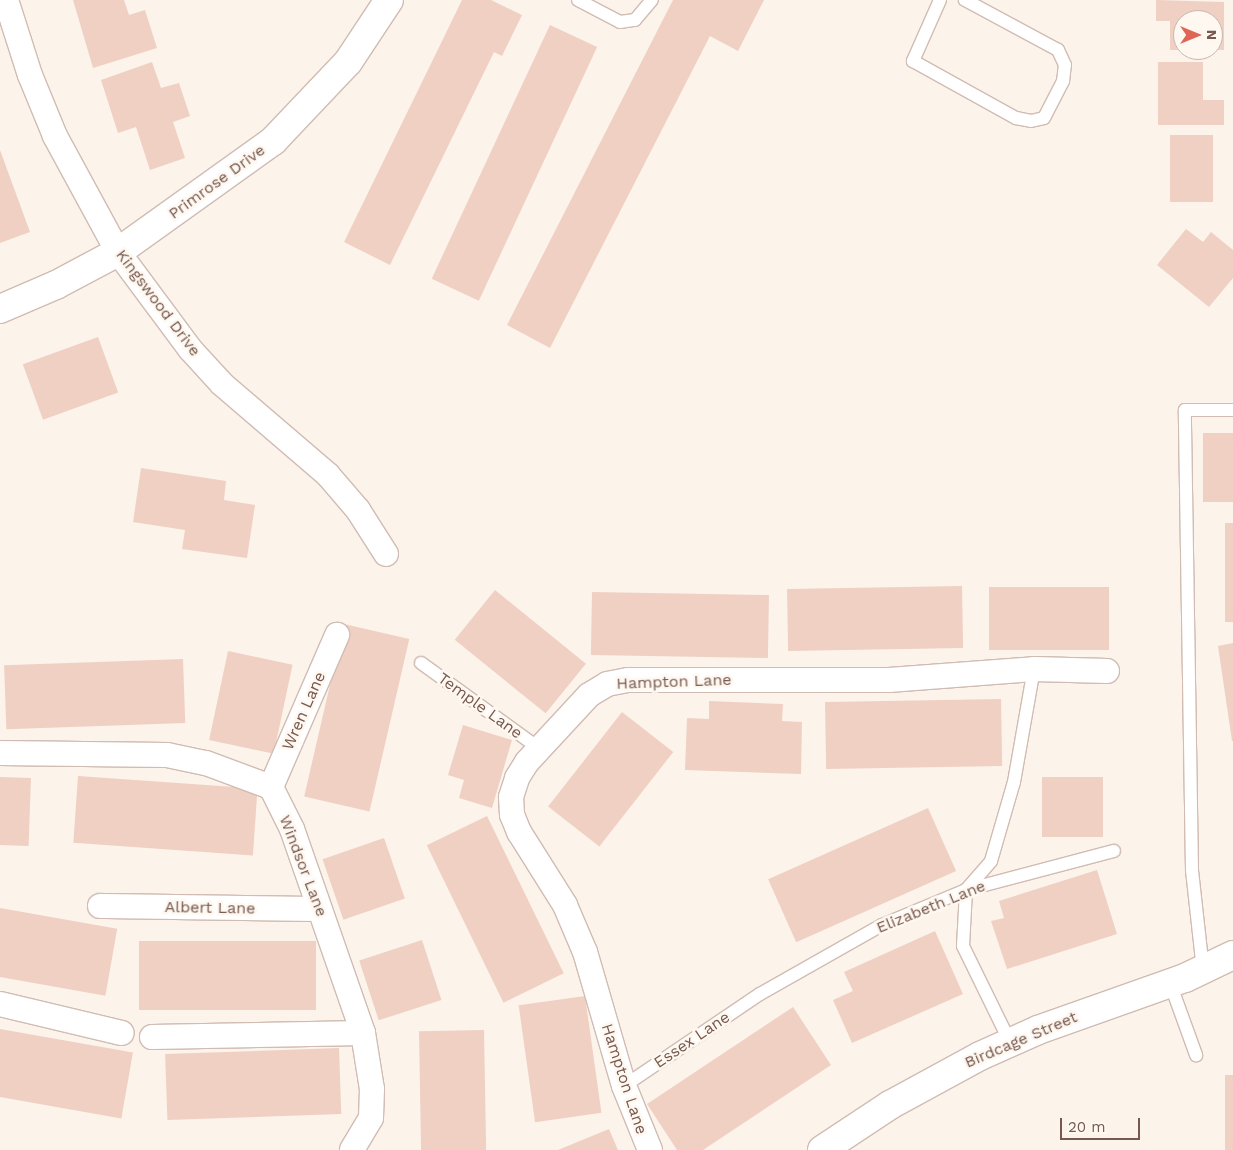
<!DOCTYPE html>
<style>
body{margin:0}
#map{position:relative;width:1233px;height:1150px;overflow:hidden;background:#fcf3eb;font-family:"Work Sans",sans-serif}
div>[style]{position:absolute}
.building>*{inset:0;background:#f0d0c3;transform-origin:0 0}
.roads{filter:drop-shadow(1px 0 #d0bcb3) drop-shadow(-1px 0 #d0bcb3) drop-shadow(0 1px #d0bcb3) drop-shadow(0 -1px #d0bcb3)}
.service>*{height:12px;margin:-6px;padding:0 6px;transform-origin:6px;border-radius:6px;background:#fff}
.minor>*{height:24px;margin:-12px;padding:0 12px;transform-origin:12px;border-radius:12px;background:#fff}
.tertiary>*{height:28px;margin:-14px;padding:0 14px;transform-origin:14px;border-radius:14px;background:#fff}
span{translate:-50% -50%;white-space:nowrap;text-align:center;line-height:1.15;-webkit-text-stroke:5px #fef8f1;paint-order:stroke}
.street-label{font-size:16px;color:#76584e}
.north{position:absolute;left:1173px;top:10px;width:50px;height:50px;box-sizing:border-box;background:#fef8f1;border:1px solid #c8b8b0;border-radius:50%;rotate:90deg;font-size:14px;font-weight:700;line-height:20px;text-align:center;color:#76584e}
.north::after{content:'';display:block;margin:auto;width:18px;height:22px;background:#df6556;clip-path:polygon(50% 0,100% 100%,50% 72%,0 100%)}
.scale{position:absolute;left:1060px;top:1118px;width:80px;height:22px;box-sizing:border-box;border:2px solid #76584e;border-top:0;padding-left:6px;font-size:15px;line-height:18px;white-space:nowrap;color:#76584e;-webkit-text-stroke:4px #fef8f1;paint-order:stroke}
</style>
<div id="map">
<div class="building">
<div style="clip-path:polygon(73px 0,124px 0,129px 15px,145px 10px,157px 48px,93px 68px)"></div>
<div style="clip-path:polygon(462px 0,491px 0,522px 15px,502px 56px,494px 52px,390px 265px,344px 242px)"></div>
<div style="clip-path:polygon(673px 0,764px 0,738px 51px,710px 36px,550px 348px,507px 325px)"></div>
<div style="clip-path:polygon(1156px 0,1224px 2px,1224px 50px,1213px 50px,1213px 20px,1183px 20px,1183px 50px,1170px 50px,1170px 21px,1156px 21px)"></div>
<div style="left:550px;top:25px;width:52px;height:280px;rotate:25deg"></div>
<div style="clip-path:polygon(152px 62px,161px 88px,179px 83px,190px 116px,173px 122px,185px 158px,150px 170px,136px 127px,118px 133px,101px 80px)"></div>
<div style="clip-path:polygon(1158px 62px,1203px 62px,1203px 100px,1224px 100px,1224px 125px,1158px 125px)"></div>
<div style="left:1170px;top:135px;width:43px;height:67px"></div>
<div style="clip-path:polygon(0 150px,30px 232px,0 243px)"></div>
<div style="clip-path:polygon(1186px 229px,1203px 242px,1211px 232px,1233px 250px,1233px 278px,1209px 307px,1157px 265px)"></div>
<div style="left:98px;top:337px;width:59px;height:80px;rotate:70deg"></div>
<div style="left:1203px;top:433px;width:30px;height:69px"></div>
<div style="clip-path:polygon(141px 468px,226px 481px,224px 500px,255px 505px,247px 558px,182px 549px,185px 530px,133px 522px)"></div>
<div style="left:1225px;top:523px;width:8px;height:99px"></div>
<div style="left:962px;top:586px;width:62px;height:175px;rotate:89deg"></div>
<div style="left:989px;top:587px;width:120px;height:63px"></div>
<div style="left:495px;top:590px;width:117px;height:64px;rotate:39deg"></div>
<div style="left:592px;top:592px;width:177px;height:63px;rotate:1deg"></div>
<div style="left:344px;top:624px;width:67px;height:177px;rotate:13deg"></div>
<div style="clip-path:polygon(1233px 643px,1233px 741px,1232px 741px,1218px 646px)"></div>
<div style="left:228px;top:651px;width:66px;height:91px;rotate:12deg"></div>
<div style="left:183px;top:659px;width:64px;height:179px;rotate:88deg"></div>
<div style="left:1001px;top:699px;width:67px;height:176px;rotate:89deg"></div>
<div style="clip-path:polygon(709px 701px,783px 704px,782px 721px,802px 722px,801px 774px,685px 770px,687px 718px,709px 719px)"></div>
<div style="left:622px;top:712px;width:65px;height:120px;rotate:38deg"></div>
<div style="clip-path:polygon(463px 725px,512px 740px,492px 808px,459px 798px,464px 780px,448px 775px)"></div>
<div style="left:78px;top:776px;width:180px;height:67px;rotate:4deg"></div>
<div style="left:0;top:777px;width:31px;height:68px;rotate:2deg"></div>
<div style="left:1042px;top:777px;width:61px;height:60px"></div>
<div style="left:928px;top:808px;width:69px;height:175px;rotate:66deg"></div>
<div style="left:487px;top:816px;width:175px;height:67px;rotate:64deg"></div>
<div style="left:384px;top:838px;width:64px;height:65px;rotate:71deg"></div>
<div style="clip-path:polygon(1097px 870px,1117px 934px,1007px 969px,991px 921px,1004px 918px,999px 901px)"></div>
<div style="left:0;top:908px;width:119px;height:68px;rotate:10deg"></div>
<div style="clip-path:polygon(935px 931px,963px 994px,852px 1043px,833px 1000px,853px 991px,844px 972px)"></div>
<div style="left:422px;top:940px;width:63px;height:66px;rotate:72deg"></div>
<div style="left:139px;top:941px;width:177px;height:69px"></div>
<div style="left:585px;top:996px;width:118px;height:67px;rotate:82deg"></div>
<div style="clip-path:polygon(793px 1007px,831px 1065px,703px 1150px,677px 1150px,647px 1104px)"></div>
<div style="left:0;top:1029px;width:135px;height:67px;rotate:10deg"></div>
<div style="left:484px;top:1030px;width:120px;height:65px;rotate:89deg"></div>
<div style="left:339px;top:1048px;width:66px;height:174px;rotate:88deg"></div>
<div style="left:1225px;top:1075px;width:8px;height:75px"></div>
<div style="clip-path:polygon(609px 1129px,618px 1150px,558px 1150px)"></div>
</div>
<div class="roads">
<div class="service">
<div style="left:578px;top:0;width:47px;rotate:27.6deg"></div>
<div style="left:620px;top:22px;width:15px;rotate:-8deg"></div>
<div style="left:635px;top:20px;width:26px;rotate:-50deg"></div>
<div style="left:940px;top:0;width:67px;rotate:113.9deg"></div>
<div style="left:913px;top:61px;width:118px;rotate:29deg"></div>
<div style="left:1016px;top:118px;width:15px;rotate:11deg"></div>
<div style="left:1031px;top:121px;width:13px;rotate:-13deg"></div>
<div style="left:1044px;top:118px;width:42px;rotate:-62.8deg"></div>
<div style="left:1063px;top:81px;width:16px;rotate:-83deg"></div>
<div style="left:1065px;top:65px;width:17px;rotate:-115deg"></div>
<div style="left:1058px;top:50px;width:106px;rotate:-151.7deg"></div>
<div style="left:421px;top:663px;width:147px;rotate:35.9deg"></div>
<div style="left:1203px;top:970px;width:101px;rotate:-96.3deg"></div>
<div style="left:1192px;top:870px;width:460px;rotate:-90.9deg"></div>
<div style="left:1185px;top:410px;width:48px"></div>
<div style="left:1170px;top:983px;width:77px;rotate:70.1deg"></div>
<div style="left:1010px;top:1042px;width:107px;rotate:-116.1deg"></div>
<div style="left:963px;top:946px;width:56px;rotate:-86.9deg"></div>
<div style="left:966px;top:890px;width:38px;rotate:-49deg"></div>
<div style="left:991px;top:861px;width:82px;rotate:-73.8deg"></div>
<div style="left:1014px;top:782px;width:115px;rotate:-80deg"></div>
<div style="left:624px;top:1086px;width:164px;rotate:-34.1deg"></div>
<div style="left:760px;top:994px;width:140px;rotate:-29.5deg"></div>
<div style="left:882px;top:925px;width:91px;rotate:-22.6deg"></div>
<div style="left:966px;top:890px;width:153px;rotate:-14.8deg"></div>
</div>
<div class="minor">
<div style="left:6px;top:0;width:79px;rotate:72.3deg"></div>
<div style="left:30px;top:75px;width:66px;rotate:67.7deg"></div>
<div style="left:55px;top:136px;width:132px;rotate:61.5deg"></div>
<div style="left:118px;top:252px;width:121px;rotate:53.4deg"></div>
<div style="left:190px;top:349px;width:47px;rotate:47.6deg"></div>
<div style="left:222px;top:384px;width:140px;rotate:40.6deg"></div>
<div style="left:328px;top:475px;width:46px;rotate:49.4deg"></div>
<div style="left:358px;top:510px;width:52px;rotate:57.5deg"></div>
<div style="left:0;top:753px;width:167px;rotate:0.7deg"></div>
<div style="left:167px;top:755px;width:40px;rotate:12deg"></div>
<div style="left:206px;top:763px;width:69px;rotate:20.3deg"></div>
<div style="left:271px;top:787px;width:47px;rotate:63.4deg"></div>
<div style="left:292px;top:829px;width:216px;rotate:70.8deg"></div>
<div style="left:363px;top:1033px;width:57px;rotate:80.9deg"></div>
<div style="left:372px;top:1089px;width:29px;rotate:92deg"></div>
<div style="left:371px;top:1118px;width:37px;rotate:121deg"></div>
<div style="left:271px;top:787px;width:166px;rotate:-66.5deg"></div>
<div style="left:100px;top:906px;width:219px;rotate:0.8deg"></div>
<div style="left:0;top:1004px;width:125px;rotate:13.4deg"></div>
<div style="left:152px;top:1037px;width:211px;rotate:-1.1deg"></div>
<div style="left:650px;top:1150px;width:69px;rotate:-112.1deg"></div>
<div style="left:624px;top:1086px;width:140px;rotate:-106.2deg"></div>
<div style="left:585px;top:952px;width:51px;rotate:-113.1deg"></div>
<div style="left:565px;top:905px;width:86px;rotate:-122.2deg"></div>
<div style="left:519px;top:832px;width:18px;rotate:-112deg"></div>
<div style="left:512px;top:815px;width:18px;rotate:-93deg"></div>
<div style="left:511px;top:797px;width:20px;rotate:-72deg"></div>
<div style="left:517px;top:778px;width:19px;rotate:-58deg"></div>
<div style="left:527px;top:762px;width:91px;rotate:-47.2deg"></div>
<div style="left:589px;top:695px;width:21px;rotate:-31deg"></div>
<div style="left:607px;top:684px;width:21px;rotate:-11deg"></div>
<div style="left:628px;top:680px;width:261px"></div>
<div style="left:889px;top:680px;width:145px;rotate:-4.3deg"></div>
<div style="left:1034px;top:669px;width:73px;rotate:1.6deg"></div>
</div>
<div class="tertiary">
<div style="left:0;top:309px;width:61px;rotate:-23.2deg"></div>
<div style="left:56px;top:285px;width:70px;rotate:-28deg"></div>
<div style="left:118px;top:252px;width:191px;rotate:-35.6deg"></div>
<div style="left:273px;top:141px;width:109px;rotate:-46.5deg"></div>
<div style="left:348px;top:62px;width:74px;rotate:-56.5deg"></div>
<div style="left:822px;top:1150px;width:82px;rotate:-33.5deg"></div>
<div style="left:890px;top:1105px;width:102px;rotate:-28.6deg"></div>
<div style="left:980px;top:1056px;width:64px;rotate:-24.1deg"></div>
<div style="left:1038px;top:1030px;width:156px;rotate:-19.5deg"></div>
<div style="left:1185px;top:978px;width:53px;rotate:-25.6deg"></div>
</div>
</div>
<div class="street-label">
<span style="left:217px;top:182px;rotate:-36deg">Primrose Drive</span>
<span style="left:158px;top:303px;rotate:53deg">Kingswood Drive</span>
<span style="left:674px;top:682px;rotate:-2deg">Hampton Lane</span>
<span style="left:480px;top:706px;rotate:36deg">Temple Lane</span>
<span style="left:304px;top:711px;rotate:-66deg">Wren Lane</span>
<span style="left:303px;top:866px;rotate:69deg">Windsor Lane</span>
<span style="left:931px;top:907px;rotate:-22deg">Elizabeth Lane</span>
<span style="left:210px;top:908px;rotate:1deg">Albert Lane</span>
<span style="left:692px;top:1040px;rotate:-34deg">Essex Lane</span>
<span style="left:1021px;top:1040px;rotate:-23deg">Birdcage Street</span>
<span style="left:624px;top:1079px;rotate:72deg">Hampton Lane</span>
</div>
<div class="north">N</div>
<div class="scale">20 m</div>
</div>
